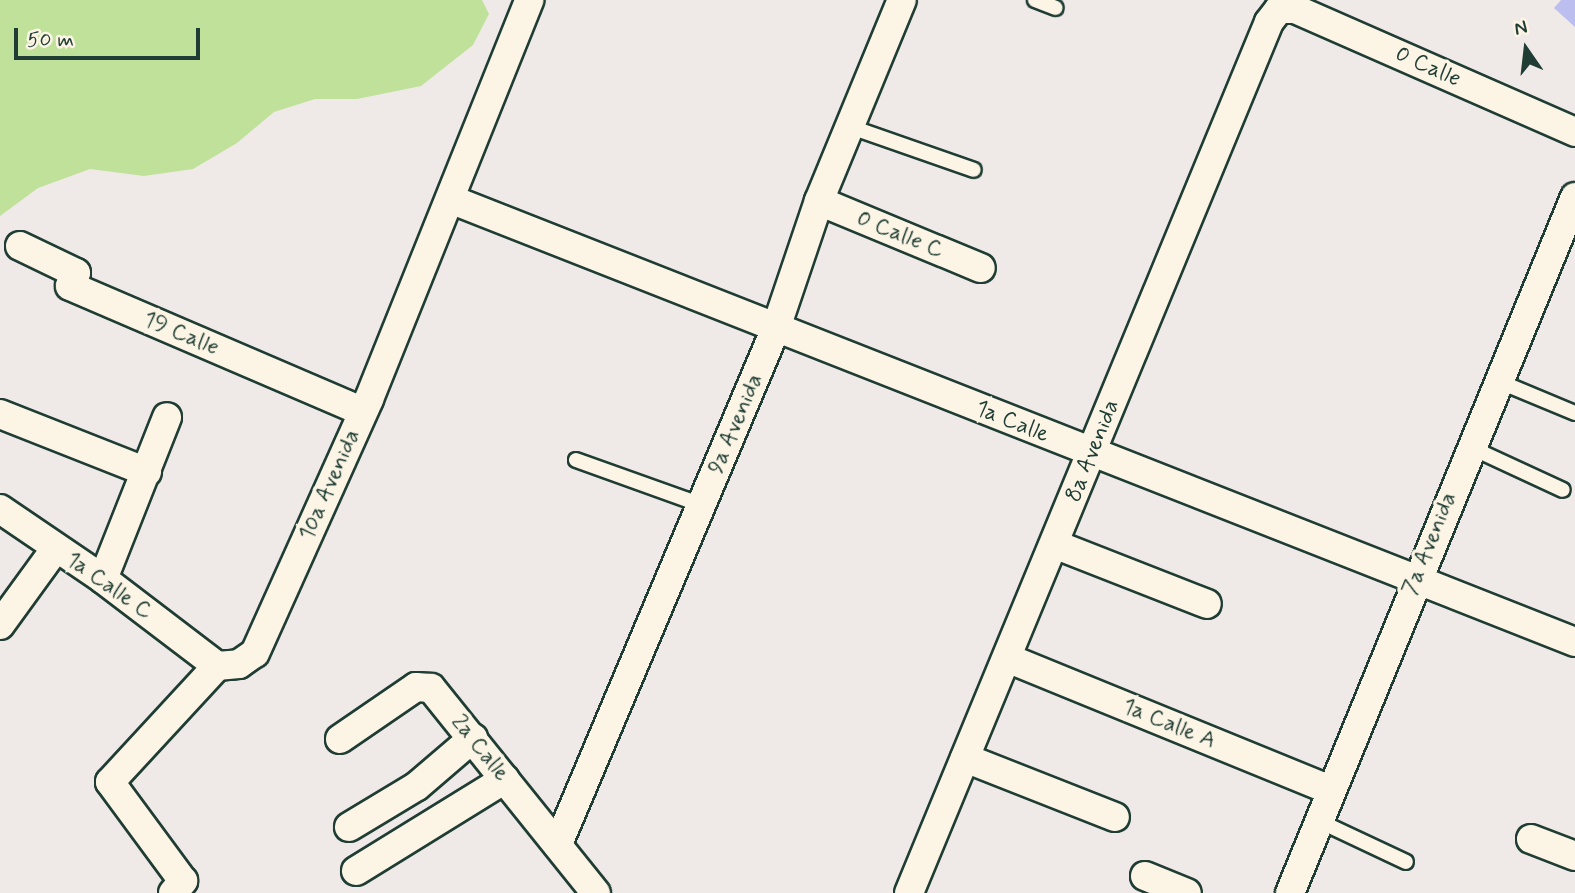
<!DOCTYPE html>
<style>
body{margin:0}
#map{position:relative;width:1575px;height:893px;overflow:hidden;background:#efeae7;font-family:Mynerve,sans-serif}
div>[style]{position:absolute}
.green>*{inset:0;background:#bfe19a}
.building>*{inset:0;background:#bcbeef}
.roads{filter:drop-shadow(2px 0 #1f3d34) drop-shadow(-2px 0 #1f3d34) drop-shadow(0 2px #1f3d34) drop-shadow(0 -2px #1f3d34)}
.service>*{height:14px;margin:-7px;padding:0 7px;transform-origin:7px;border-radius:7px;background:#fcf5e5}
.minor>*{height:28px;margin:-14px;padding:0 14px;transform-origin:14px;border-radius:14px;background:#fcf5e5}
span{translate:-50% -50%;white-space:nowrap;text-align:center;line-height:1.15;-webkit-text-stroke:7px #fcf5e5;paint-order:stroke}
.street-label{font-size:23px;color:#1f3d34}
.north{position:absolute;left:1491px;top:14px;width:70px;height:70px;-webkit-text-stroke:5px #fcf5e5;paint-order:stroke;rotate:346deg;font-size:19px;font-weight:700;line-height:28px;text-align:center;color:#1f3d34}
.north::after{content:'';display:block;margin:auto;width:24px;height:32px;background:#1f3d34;clip-path:polygon(50% 0,100% 100%,50% 72%,0 100%)}
.scale{position:absolute;left:14px;top:28px;width:186px;height:32px;box-sizing:border-box;border:4px solid #1f3d34;border-top:0;padding-left:9px;font-size:21px;line-height:24px;white-space:nowrap;color:#1f3d34;-webkit-text-stroke:5px #fcf5e5;paint-order:stroke}
</style>
<div id="map">
<div class="green">
<div style="clip-path:polygon(0 0,482px 0,489px 14px,473px 45px,421px 86px,357px 99px,315px 99px,274px 112px,237px 143px,193px 169px,144px 176px,90px 169px,38px 188px,0 216px)"></div>
</div>
<div class="building">
<div style="clip-path:polygon(1561px 0,1575px 0,1575px 27px,1554px 8px)"></div>
</div>
<div class="roads">
<div class="service">
<div style="left:1035px;top:0;width:22px;rotate:21deg"></div>
<div style="left:848px;top:126px;width:133px;rotate:19.2deg"></div>
<div style="left:1498px;top:381px;width:83px;rotate:22.6deg"></div>
<div style="left:1470px;top:447px;width:102px;rotate:24.8deg"></div>
<div style="left:576px;top:460px;width:134px;rotate:19.7deg"></div>
<div style="left:1319px;top:821px;width:96px;rotate:25.2deg"></div>
</div>
<div class="minor">
<div style="left:450px;top:199px;width:1209px;rotate:21.49deg"></div>
<div style="left:819px;top:201px;width:175px;rotate:22.5deg"></div>
<div style="left:20px;top:246px;width:62px;rotate:25.7deg"></div>
<div style="left:76px;top:273px;width:14px;rotate:115deg"></div>
<div style="left:70px;top:286px;width:318px;rotate:23.2deg"></div>
<div style="left:0;top:414px;width:158px;rotate:21.5deg"></div>
<div style="left:0;top:509px;width:125px;rotate:34.2deg"></div>
<div style="left:103px;top:579px;width:143px;rotate:37.3deg"></div>
<div style="left:1054px;top:544px;width:164px;rotate:21.4deg"></div>
<div style="left:103px;top:579px;width:174px;rotate:-68.4deg"></div>
<div style="left:0;top:625px;width:95px;rotate:-54deg"></div>
<div style="left:1007px;top:658px;width:350px;rotate:22.2deg"></div>
<div style="left:340px;top:739px;width:92px;rotate:-34.4deg"></div>
<div style="left:416px;top:687px;width:15px;rotate:4deg"></div>
<div style="left:431px;top:688px;width:263px;rotate:51.2deg"></div>
<div style="left:965px;top:758px;width:161px;rotate:21.5deg"></div>
<div style="left:349px;top:827px;width:79px;rotate:-31.1deg"></div>
<div style="left:417px;top:786px;width:74px;rotate:-40.6deg"></div>
<div style="left:1531px;top:839px;width:47px;rotate:21.1deg"></div>
<div style="left:558px;top:844px;width:560px;rotate:-67.1deg"></div>
<div style="left:776px;top:328px;width:134px;rotate:-71.3deg"></div>
<div style="left:819px;top:201px;width:217px;rotate:-67.6deg"></div>
<div style="left:356px;top:871px;width:175px;rotate:-31.7deg"></div>
<div style="left:1145px;top:876px;width:45px;rotate:22deg"></div>
<div style="left:173px;top:893px;width:16px;rotate:-50deg"></div>
<div style="left:183px;top:881px;width:123px;rotate:-126.4deg"></div>
<div style="left:110px;top:782px;width:158px;rotate:-47.3deg"></div>
<div style="left:217px;top:666px;width:22px;rotate:-5deg"></div>
<div style="left:239px;top:664px;width:19px;rotate:-35deg"></div>
<div style="left:255px;top:653px;width:278px;rotate:-65.8deg"></div>
<div style="left:369px;top:399px;width:430px;rotate:-68.1deg"></div>
<div style="left:909px;top:893px;width:942px;rotate:-67.54deg"></div>
<div style="left:1269px;top:22px;width:16px;rotate:-52deg"></div>
<div style="left:1279px;top:9px;width:16px"></div>
<div style="left:1295px;top:9px;width:306px;rotate:23.7deg"></div>
<div style="left:1290px;top:893px;width:752px;rotate:-67.73deg"></div>
</div>
</div>
<div class="street-label">
<span style="left:1428px;top:67px;rotate:24deg">0 Calle</span>
<span style="left:900px;top:235px;rotate:22deg">0 Calle C</span>
<span style="left:181px;top:334px;rotate:23deg">19 Calle</span>
<span style="left:1012px;top:422px;rotate:22deg">1a Calle</span>
<span style="left:736px;top:424px;rotate:-67deg">9a Avenida</span>
<span style="left:1093px;top:451px;rotate:-68deg">8a Avenida</span>
<span style="left:330px;top:485px;rotate:-66deg">10a Avenida</span>
<span style="left:1430px;top:544px;rotate:-68deg">7a Avenida</span>
<span style="left:109px;top:586px;rotate:35deg">1a Calle C</span>
<span style="left:1169px;top:724px;rotate:22deg">1a Calle A</span>
<span style="left:480px;top:748px;rotate:51deg">2a Calle</span>
</div>
<div class="north">N</div>
<div class="scale">50 m</div>
</div>
